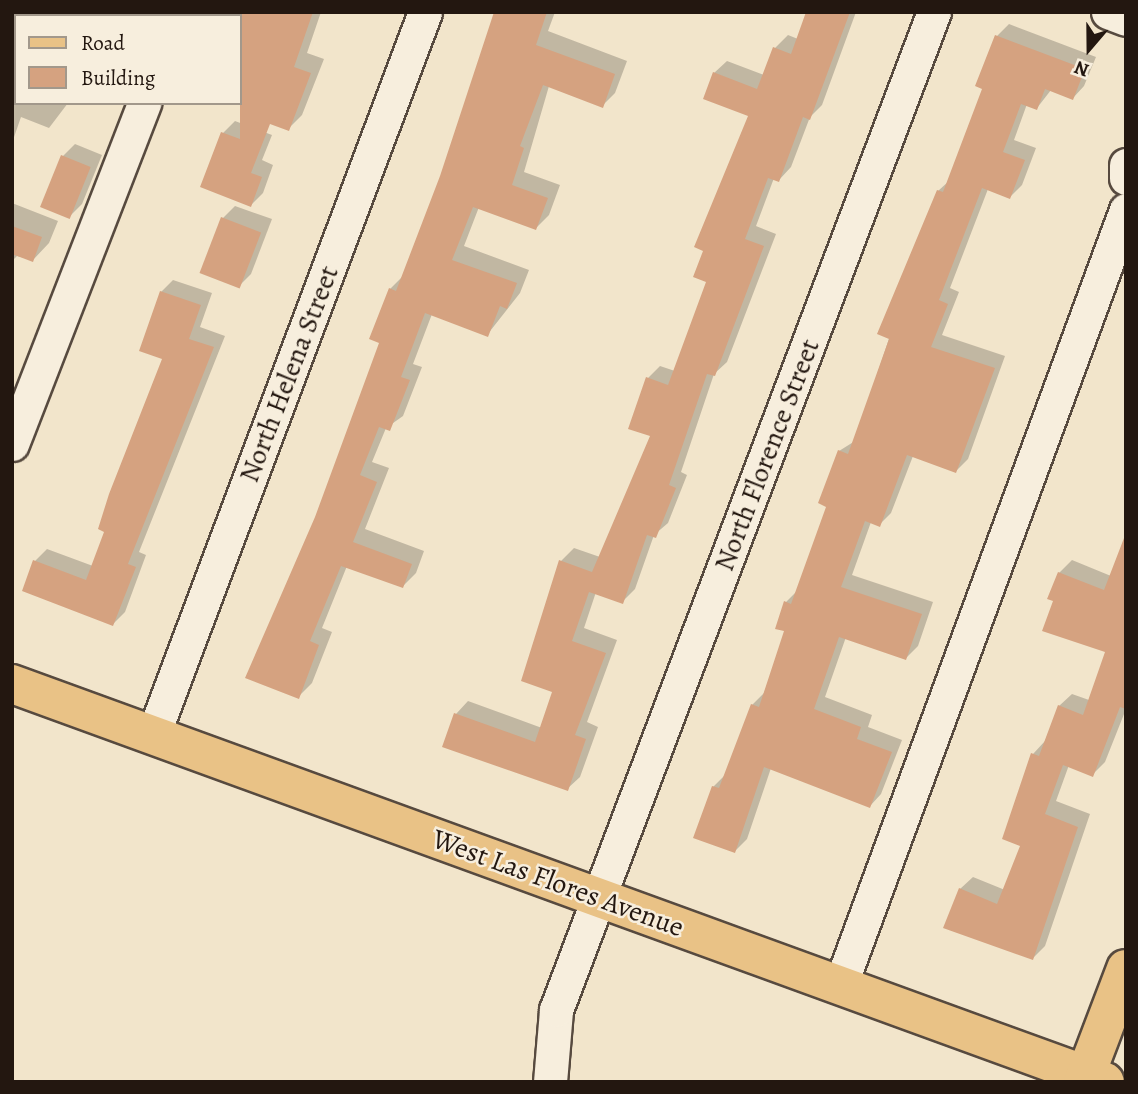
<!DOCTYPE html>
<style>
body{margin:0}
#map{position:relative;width:1138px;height:1094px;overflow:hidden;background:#f2e5cb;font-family:Alegreya,serif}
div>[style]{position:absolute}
.shadow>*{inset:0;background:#0003}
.building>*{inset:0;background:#d5a280;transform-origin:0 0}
.roads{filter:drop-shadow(2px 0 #574a3f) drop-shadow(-2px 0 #574a3f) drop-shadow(0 2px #574a3f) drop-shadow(0 -2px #574a3f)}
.minor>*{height:33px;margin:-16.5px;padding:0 16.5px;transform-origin:16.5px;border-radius:16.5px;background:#f7eedd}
.major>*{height:38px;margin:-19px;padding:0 19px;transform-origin:19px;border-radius:19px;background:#e9c286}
span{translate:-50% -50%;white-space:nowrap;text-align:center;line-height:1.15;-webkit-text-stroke:5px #f7eedd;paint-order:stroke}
.street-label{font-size:28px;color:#231710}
.frame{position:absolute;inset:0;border:14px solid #231710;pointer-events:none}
.legend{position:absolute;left:14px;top:14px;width:228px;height:91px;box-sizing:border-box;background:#f7eedd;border:2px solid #a2988b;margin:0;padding:9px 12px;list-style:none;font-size:21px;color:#231710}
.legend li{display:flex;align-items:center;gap:14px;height:35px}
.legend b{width:35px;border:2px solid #a2988b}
.north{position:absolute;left:1054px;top:14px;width:70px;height:70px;-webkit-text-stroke:5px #f7eedd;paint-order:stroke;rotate:200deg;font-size:19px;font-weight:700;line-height:28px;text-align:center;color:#231710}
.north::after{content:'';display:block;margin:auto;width:24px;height:32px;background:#231710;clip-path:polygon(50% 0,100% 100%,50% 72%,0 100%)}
</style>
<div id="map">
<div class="shadow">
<div style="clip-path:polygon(12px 12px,34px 12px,31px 16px)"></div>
<div style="clip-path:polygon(228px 12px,321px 12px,307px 53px,324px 59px,302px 115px,288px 129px,270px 68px,240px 55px,240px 16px,225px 16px)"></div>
<div style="clip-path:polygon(502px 12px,555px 12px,548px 31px,627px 61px,615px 93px,602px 106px,549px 86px,524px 172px,560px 185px,549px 215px,536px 228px,479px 207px,464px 246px,529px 270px,520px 293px,487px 335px,432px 314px,413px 364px,422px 367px,403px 416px,386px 428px,372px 462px,389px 468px,365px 529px,424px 551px,416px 573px,403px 586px,347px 566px,322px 628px,332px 632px,312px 683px,299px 696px,316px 518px,382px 342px,390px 289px,404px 275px)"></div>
<div style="clip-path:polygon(808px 12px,856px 12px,822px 105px,810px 117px,791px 167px,779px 180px,774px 178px,756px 226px,776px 234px,727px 362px,714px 374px,681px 472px,687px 475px,668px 523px,654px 535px,635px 589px,622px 602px,596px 592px,584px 628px,617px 640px,587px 722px,598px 727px,580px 777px,567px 789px,456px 714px,468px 701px,542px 728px,554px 691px,523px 680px,561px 561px,574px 548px,600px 557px,652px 435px,648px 378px,660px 366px,675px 371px,709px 281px,750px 115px,714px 73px,727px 61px,764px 75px,775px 48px,788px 35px,798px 39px)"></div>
<div style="clip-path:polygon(1009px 24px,1096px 57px,1084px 86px,1073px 98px,1051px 90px,1037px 108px,1027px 104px,1014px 140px,1036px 148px,1022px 185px,1010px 197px,988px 189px,950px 288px,959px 292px,942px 335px,1005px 356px,968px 459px,956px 471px,913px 456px,891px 513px,879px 525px,871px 522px,852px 575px,933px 602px,918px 646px,906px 658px,846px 637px,825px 697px,872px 715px,868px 727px,902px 740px,881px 794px,870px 806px,771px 768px,747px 839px,735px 851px,713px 787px,726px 774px,752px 705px,764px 693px,787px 630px,786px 602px,798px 590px,828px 506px,839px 451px,855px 441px,938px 191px,949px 181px,984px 88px,997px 36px)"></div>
<div style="clip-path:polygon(15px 27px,16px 103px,68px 103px,49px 128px,21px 117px,12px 143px)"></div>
<div style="clip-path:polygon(235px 121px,272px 135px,262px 160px,273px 165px,263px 193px,251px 205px,223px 133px)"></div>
<div style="clip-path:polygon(75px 144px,102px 155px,82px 204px,70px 216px,63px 156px)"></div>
<div style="clip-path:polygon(12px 203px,58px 221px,49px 243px,33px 260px,17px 256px,12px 261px)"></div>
<div style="clip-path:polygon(235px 206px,272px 219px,251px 274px,239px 286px,223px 218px)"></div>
<div style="clip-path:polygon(173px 280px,212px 293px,200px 327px,225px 336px,139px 552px,146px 555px,125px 612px,113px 624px,35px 561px,47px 549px,93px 566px,164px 358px,161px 292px)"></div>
<div style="clip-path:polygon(1126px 546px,1126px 709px,1105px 762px,1093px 774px,1069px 765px,1056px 801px,1090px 814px,1045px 946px,1033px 958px,960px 889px,973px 877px,1005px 890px,1023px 845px,1033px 754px,1045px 741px,1059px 706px,1072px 694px,1089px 700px,1107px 651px,1055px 600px,1059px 573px,1072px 560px,1111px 576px)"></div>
</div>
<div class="building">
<div style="clip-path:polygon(240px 12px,313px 12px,294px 67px,311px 73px,289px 131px,270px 124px,251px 173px,262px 177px,251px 207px,200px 187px,221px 132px,240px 139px)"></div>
<div style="clip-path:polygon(494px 12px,547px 12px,536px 45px,615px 74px,603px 108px,543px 85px,520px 146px,524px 148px,512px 185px,548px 198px,536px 230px,473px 207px,452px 260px,517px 283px,507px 309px,500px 306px,488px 337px,425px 313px,401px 377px,410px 380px,390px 431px,379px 427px,360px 475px,377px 482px,353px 542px,412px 564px,403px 588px,341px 566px,310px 641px,319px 645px,299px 699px,245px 678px,315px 517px,379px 343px,369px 339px,389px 288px,396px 291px,440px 176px)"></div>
<div style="clip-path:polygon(806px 12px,850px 12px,810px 120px,803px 117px,779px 182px,768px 178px,745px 239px,764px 246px,715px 376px,707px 374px,669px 485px,676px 488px,656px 538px,647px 535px,623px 604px,589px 592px,572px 641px,606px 653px,575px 735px,586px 739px,568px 791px,442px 747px,454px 713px,535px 742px,552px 692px,521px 681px,559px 560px,592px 572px,650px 436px,628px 429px,646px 377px,668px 385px,706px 282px,693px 277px,703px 251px,694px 247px,748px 116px,703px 99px,713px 72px,757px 89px,773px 47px,791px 54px)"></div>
<div style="clip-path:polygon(995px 35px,1085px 69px,1073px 100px,1045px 89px,1037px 110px,1021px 104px,1003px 152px,1025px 160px,1010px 199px,982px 188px,939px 300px,948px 304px,931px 347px,995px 368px,956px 473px,907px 455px,880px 527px,865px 521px,841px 587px,922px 614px,906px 660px,839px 637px,814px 709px,861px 727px,857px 739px,892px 752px,870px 808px,764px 767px,735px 853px,693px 838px,712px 786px,719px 788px,751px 704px,759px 707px,784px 631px,775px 629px,784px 601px,791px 604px,826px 507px,818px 503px,838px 450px,848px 454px,889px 339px,877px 334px,937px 190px,943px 192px,982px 89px,975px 86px)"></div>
<div style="left:61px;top:155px;width:32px;height:56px;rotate:22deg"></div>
<div style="left:221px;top:217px;width:43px;height:60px;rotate:21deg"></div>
<div style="clip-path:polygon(12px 226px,42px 237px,33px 262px,12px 254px)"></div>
<div style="clip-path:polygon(160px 291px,201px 305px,189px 339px,214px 347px,128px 564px,136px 567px,113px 626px,22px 591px,33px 560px,86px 580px,104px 532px,98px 529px,109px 494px,162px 359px,139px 351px)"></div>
<div style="clip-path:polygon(1124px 538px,1126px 709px,1120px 707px,1093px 777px,1063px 765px,1045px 814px,1078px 827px,1033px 960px,943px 928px,959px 888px,997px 904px,1020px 846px,1002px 839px,1031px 753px,1039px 756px,1058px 705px,1083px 715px,1105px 652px,1042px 631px,1053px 601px,1047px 599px,1058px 572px,1104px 590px)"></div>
</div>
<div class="roads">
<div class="minor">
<div style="left:1108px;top:12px;width:19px;rotate:21deg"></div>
<div style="left:1126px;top:165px;width:13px;rotate:90deg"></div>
<div style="left:12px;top:444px;width:366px;rotate:-68.8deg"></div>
<div style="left:153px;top:735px;width:772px;rotate:-69.38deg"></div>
<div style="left:840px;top:986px;width:827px;rotate:-69.77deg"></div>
<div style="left:550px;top:1082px;width:72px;rotate:-85.2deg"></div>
<div style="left:556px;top:1010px;width:1067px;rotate:-69.26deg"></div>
</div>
<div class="major">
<div style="left:12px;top:684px;width:1163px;rotate:20.01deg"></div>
<div style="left:1083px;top:1082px;width:121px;rotate:-69.2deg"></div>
</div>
</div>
<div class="street-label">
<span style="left:289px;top:374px;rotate:-69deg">North Helena Street</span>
<span style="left:767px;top:455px;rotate:-69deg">North Florence Street</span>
<span style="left:558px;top:883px;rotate:20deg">West Las Flores Avenue</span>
</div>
<div class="frame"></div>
<ul class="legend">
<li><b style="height:9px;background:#e9c286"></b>Road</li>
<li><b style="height:19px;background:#d5a280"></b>Building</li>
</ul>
<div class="north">N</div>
</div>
